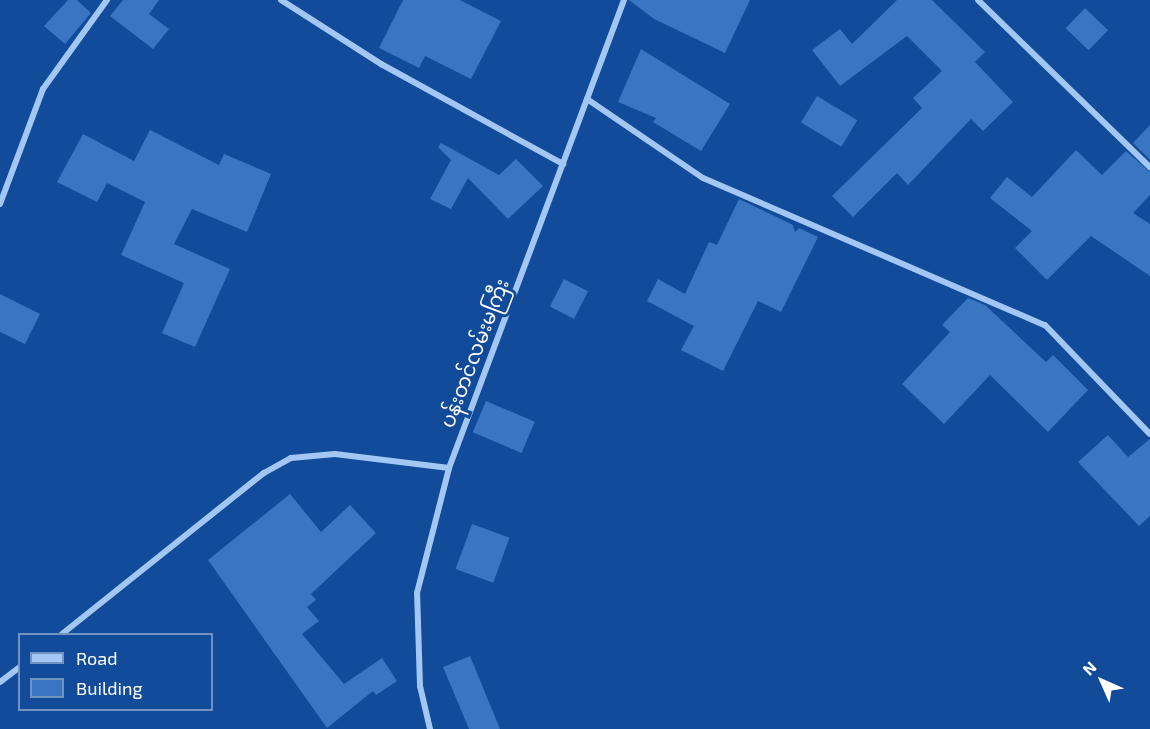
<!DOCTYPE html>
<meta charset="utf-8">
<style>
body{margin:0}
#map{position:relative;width:1150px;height:729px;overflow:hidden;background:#114b99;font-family:"Exo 2","Noto Sans Myanmar",sans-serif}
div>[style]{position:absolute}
.building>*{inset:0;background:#3975c1;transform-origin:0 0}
.minor>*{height:6px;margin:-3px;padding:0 3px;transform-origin:3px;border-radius:3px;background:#a3c7f4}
span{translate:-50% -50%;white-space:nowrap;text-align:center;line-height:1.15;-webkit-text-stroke:6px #114b99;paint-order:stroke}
.street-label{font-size:20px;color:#fff}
.legend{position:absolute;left:18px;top:633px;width:195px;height:78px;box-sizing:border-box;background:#114b99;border:2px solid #7093c2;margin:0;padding:8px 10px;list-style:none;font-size:18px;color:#fff}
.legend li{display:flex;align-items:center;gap:12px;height:30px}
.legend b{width:30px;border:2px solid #7093c2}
.north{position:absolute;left:1072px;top:651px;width:60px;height:60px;-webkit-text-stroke:4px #114b99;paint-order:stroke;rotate:315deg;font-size:16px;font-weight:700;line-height:24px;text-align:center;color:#fff}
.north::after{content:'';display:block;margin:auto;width:21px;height:27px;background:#fff;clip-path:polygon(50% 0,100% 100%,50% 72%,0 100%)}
</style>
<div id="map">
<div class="building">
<div style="clip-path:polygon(68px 0,77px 0,91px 13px,65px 44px,44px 26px)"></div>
<div style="clip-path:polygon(123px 0,159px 0,149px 14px,169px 29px,153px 49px,110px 16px)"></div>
<div style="clip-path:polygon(403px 0,460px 0,501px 21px,471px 79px,425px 56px,419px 68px,379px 48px)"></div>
<div style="clip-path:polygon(629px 0,750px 0,725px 53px,654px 19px)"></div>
<div style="clip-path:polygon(897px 0,932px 0,985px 52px,975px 62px,1013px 102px,983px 131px,971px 119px,908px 185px,897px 173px,853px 217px,832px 196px,922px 108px,913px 98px,942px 71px,907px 36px,840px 86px,812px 50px,840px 29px,852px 44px)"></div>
<div style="left:1085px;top:8px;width:32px;height:28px;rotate:44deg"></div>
<div style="clip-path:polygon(641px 49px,730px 104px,701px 151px,653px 122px,656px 118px,618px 102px)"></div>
<div style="left:817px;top:96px;width:47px;height:31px;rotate:31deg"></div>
<div style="clip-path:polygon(1150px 125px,1150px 160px,1133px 143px)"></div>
<div style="clip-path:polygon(150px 130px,219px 165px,224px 154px,271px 174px,247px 232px,192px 209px,174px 244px,230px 269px,195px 347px,162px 333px,184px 283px,121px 255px,145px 202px,107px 183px,97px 202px,57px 182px,83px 134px,134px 161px)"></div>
<div style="clip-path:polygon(441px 143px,499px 175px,516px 159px,543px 186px,508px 219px,468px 178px,451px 209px,430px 199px,451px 160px,438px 147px)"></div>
<div style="clip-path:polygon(1076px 150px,1102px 175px,1126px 151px,1150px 172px,1150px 195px,1133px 213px,1150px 224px,1150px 276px,1091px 236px,1047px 280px,1015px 248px,1032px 231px,990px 198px,1007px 177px,1032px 197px)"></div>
<div style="clip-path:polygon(739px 199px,793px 225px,795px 232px,799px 228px,818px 237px,781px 312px,758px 301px,723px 371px,681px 350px,694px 326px,647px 301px,658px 279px,685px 294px,709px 242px,717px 245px)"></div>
<div style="left:564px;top:279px;width:27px;height:31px;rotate:27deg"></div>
<div style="clip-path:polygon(0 294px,40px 314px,25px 344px,0 332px)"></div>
<div style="clip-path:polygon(968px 298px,985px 305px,1046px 362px,1053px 355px,1088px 390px,1048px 432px,990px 375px,944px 424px,902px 384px,950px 332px,942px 325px)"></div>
<div style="left:486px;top:401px;width:53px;height:34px;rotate:23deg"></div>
<div style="clip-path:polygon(1108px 435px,1128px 457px,1150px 439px,1150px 516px,1139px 526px,1078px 462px)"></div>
<div style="clip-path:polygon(290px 494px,321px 532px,350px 505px,376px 533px,311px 594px,316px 600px,307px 607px,319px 621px,302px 634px,344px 684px,382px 658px,397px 681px,376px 695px,373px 691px,327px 728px,208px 560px)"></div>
<div style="left:472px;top:524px;width:40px;height:48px;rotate:20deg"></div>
<div style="clip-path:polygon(470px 656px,500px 729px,469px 729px,443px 667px)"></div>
</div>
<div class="minor">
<div style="left:281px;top:0;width:119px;rotate:32.6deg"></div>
<div style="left:381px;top:64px;width:208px;rotate:28.8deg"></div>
<div style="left:978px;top:0;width:240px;rotate:44.2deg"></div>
<div style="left:587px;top:99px;width:140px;rotate:34.3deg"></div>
<div style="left:703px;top:178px;width:372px;rotate:23.3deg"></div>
<div style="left:1045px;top:325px;width:151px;rotate:46.1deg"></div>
<div style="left:0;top:204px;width:123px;rotate:-69.5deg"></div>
<div style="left:43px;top:89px;width:110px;rotate:-54.3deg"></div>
<div style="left:62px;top:634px;width:258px;rotate:-38.6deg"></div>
<div style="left:264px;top:473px;width:31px;rotate:-29deg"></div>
<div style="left:291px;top:458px;width:44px;rotate:-5.2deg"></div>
<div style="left:335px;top:454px;width:115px;rotate:7deg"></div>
<div style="left:0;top:682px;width:25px;rotate:-37deg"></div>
<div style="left:430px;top:729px;width:44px;rotate:-103.1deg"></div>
<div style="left:420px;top:686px;width:93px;rotate:-91.8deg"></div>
<div style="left:417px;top:593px;width:129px;rotate:-75.6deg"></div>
<div style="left:449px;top:468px;width:500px;rotate:-69.5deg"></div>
</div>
<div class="street-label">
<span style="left:474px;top:353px;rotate:-69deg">ပန်းတင်လမ်းမကြီး</span>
</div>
<ul class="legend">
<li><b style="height:8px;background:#a3c7f4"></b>Road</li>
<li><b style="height:16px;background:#3975c1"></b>Building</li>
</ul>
<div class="north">N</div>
</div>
